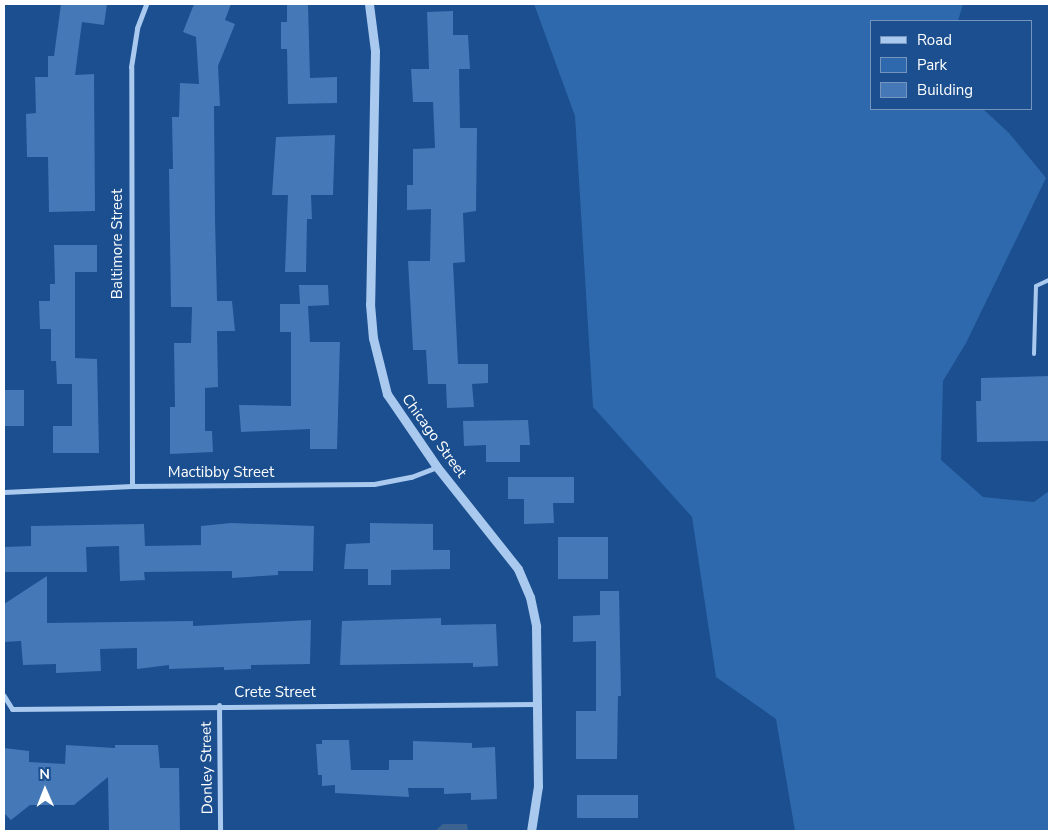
<!DOCTYPE html>
<style>
body{margin:0}
#map{position:relative;width:1053px;height:835px;overflow:hidden;background:#1b4f8f;font-family:"Nunito Sans",sans-serif}
div>[style]{position:absolute}
.green>*{inset:0;background:#2e69ad}
.water>*{inset:0;background:#3c6290}
.building>*{inset:0;background:#4478b7;transform-origin:0 0}
.service>*{height:4px;margin:-2px;padding:0 2px;transform-origin:2px;border-radius:2px;background:#a9c9ee}
.minor>*{height:5px;margin:-2.5px;padding:0 2.5px;transform-origin:2.5px;border-radius:2.5px;background:#a9c9ee}
.tertiary>*{height:9px;margin:-4.5px;padding:0 4.5px;transform-origin:4.5px;border-radius:4.5px;background:#a9c9ee}
span{translate:-50% -50%;white-space:nowrap;text-align:center;line-height:1.15;-webkit-text-stroke:4.5px #1b4f8f;paint-order:stroke}
.street-label{font-size:15px;color:#fff}
.frame{position:absolute;inset:0;border:5px solid #fff;pointer-events:none}
.legend{position:absolute;left:870px;top:20px;width:162px;height:90px;box-sizing:border-box;background:#1b4f8f;border:1px solid #7695bc;margin:0;padding:6px 9px;list-style:none;font-size:15px;color:#fff}
.legend li{display:flex;align-items:center;gap:10px;height:25px}
.legend b{width:25px;border:1px solid #7695bc}
.north{position:absolute;left:20px;top:765px;width:50px;height:50px;-webkit-text-stroke:4px #1b4f8f;paint-order:stroke;rotate:359deg;font-size:14px;font-weight:700;line-height:20px;text-align:center;color:#fff}
.north::after{content:'';display:block;margin:auto;width:18px;height:22px;background:#fff;clip-path:polygon(50% 0,100% 100%,50% 72%,0 100%)}
</style>
<div id="map">
<div class="green">
<div style="clip-path:polygon(534px 4px,963px 4px,958px 21px,872px 21px,872px 109px,983px 109px,1009px 133px,1046px 178px,966px 343px,943px 381px,941px 460px,983px 497px,1034px 502px,1049px 491px,1049px 831px,795px 831px,776px 719px,716px 677px,692px 517px,593px 407px,575px 116px)"></div>
</div>
<div class="water">
<div style="clip-path:polygon(443px 824px,467px 824px,468px 831px,435px 831px)"></div>
</div>
<div class="building">
<div style="clip-path:polygon(61px 4px,107px 4px,104px 25px,82px 22px,75px 75px,94px 74px,95px 211px,49px 212px,48px 157px,27px 157px,26px 114px,36px 113px,35px 77px,48px 77px,48px 56px,54px 56px)"></div>
<div style="clip-path:polygon(194px 4px,231px 4px,225px 20px,235px 24px,218px 66px,220px 106px,214px 106px,215px 218px,217px 301px,232px 301px,235px 331px,217px 331px,218px 387px,205px 388px,205px 431px,212px 431px,213px 452px,170px 454px,170px 407px,175px 407px,174px 343px,191px 343px,192px 307px,171px 307px,169px 169px,173px 169px,172px 117px,179px 117px,180px 83px,199px 84px,196px 37px,183px 32px)"></div>
<div style="clip-path:polygon(287px 4px,308px 4px,310px 78px,337px 77px,337px 103px,288px 104px,287px 49px,281px 49px,281px 22px,287px 22px)"></div>
<div style="clip-path:polygon(453px 11px,453px 35px,468px 35px,470px 69px,459px 69px,460px 128px,477px 128px,476px 211px,463px 213px,465px 262px,453px 263px,458px 364px,488px 364px,488px 383px,472px 384px,474px 407px,447px 408px,446px 384px,428px 384px,426px 350px,413px 350px,408px 261px,430px 261px,431px 209px,407px 210px,407px 185px,413px 185px,413px 149px,435px 148px,433px 102px,413px 102px,411px 69px,429px 69px,427px 12px)"></div>
<div style="clip-path:polygon(335px 135px,333px 195px,311px 195px,312px 219px,307px 219px,306px 272px,285px 272px,288px 195px,272px 195px,276px 137px)"></div>
<div style="clip-path:polygon(54px 245px,97px 245px,97px 272px,75px 272px,75px 358px,97px 359px,99px 453px,53px 453px,53px 426px,72px 426px,72px 384px,57px 384px,56px 361px,51px 361px,51px 329px,40px 329px,39px 301px,50px 301px,50px 284px,55px 284px)"></div>
<div style="clip-path:polygon(299px 285px,328px 285px,329px 305px,308px 306px,310px 342px,340px 342px,337px 449px,310px 449px,310px 429px,241px 432px,239px 405px,291px 406px,291px 332px,280px 332px,280px 304px,300px 304px)"></div>
<div style="clip-path:polygon(1049px 376px,1049px 441px,977px 442px,976px 401px,981px 401px,981px 378px)"></div>
<div style="left:24px;top:390px;width:36px;height:20px;rotate:90deg"></div>
<div style="clip-path:polygon(528px 420px,530px 445px,520px 445px,520px 462px,486px 462px,486px 445px,464px 446px,463px 421px)"></div>
<div style="clip-path:polygon(508px 477px,574px 477px,574px 503px,553px 503px,554px 523px,524px 524px,524px 499px,508px 499px)"></div>
<div style="clip-path:polygon(231px 523px,314px 526px,313px 571px,278px 571px,278px 575px,232px 578px,232px 571px,144px 572px,145px 580px,120px 581px,119px 546px,86px 547px,87px 572px,4px 572px,4px 547px,31px 546px,31px 526px,144px 524px,145px 546px,201px 545px,201px 526px)"></div>
<div style="clip-path:polygon(370px 523px,433px 524px,433px 550px,450px 550px,450px 569px,391px 570px,391px 585px,368px 585px,368px 569px,344px 569px,346px 544px,370px 543px)"></div>
<div style="left:608px;top:537px;width:42px;height:50px;rotate:90deg"></div>
<div style="clip-path:polygon(47px 576px,47px 623px,193px 621px,193px 626px,311px 620px,310px 664px,251px 665px,251px 669px,224px 670px,224px 667px,169px 669px,169px 665px,137px 669px,137px 648px,100px 649px,101px 671px,56px 673px,56px 664px,23px 665px,21px 641px,4px 642px,4px 604px)"></div>
<div style="clip-path:polygon(600px 591px,619px 591px,621px 696px,618px 696px,617px 759px,576px 759px,576px 711px,596px 711px,596px 641px,573px 642px,573px 616px,600px 615px)"></div>
<div style="clip-path:polygon(441px 618px,441px 625px,496px 624px,498px 666px,473px 667px,473px 663px,340px 665px,342px 621px)"></div>
<div style="clip-path:polygon(322px 740px,349px 740px,351px 770px,389px 770px,389px 760px,413px 760px,413px 741px,472px 743px,472px 748px,495px 747px,497px 799px,471px 800px,471px 793px,444px 794px,444px 788px,408px 788px,409px 797px,335px 793px,335px 785px,322px 786px,322px 775px,318px 775px,316px 744px,322px 744px)"></div>
<div style="clip-path:polygon(66px 745px,115px 748px,115px 745px,158px 745px,160px 768px,179px 768px,180px 831px,109px 831px,108px 777px,74px 805px,30px 805px,11px 820px,4px 813px,4px 748px,29px 751px,29px 762px,65px 764px)"></div>
<div style="left:638px;top:795px;width:23px;height:61px;rotate:90deg"></div>
</div>
<div class="service">
<div style="left:1034px;top:354px;width:68px;rotate:-88.3deg"></div>
<div style="left:1036px;top:286px;width:14px;rotate:-25deg"></div>
</div>
<div class="minor">
<div style="left:132px;top:486px;width:419px;rotate:-90.1deg"></div>
<div style="left:131px;top:67px;width:39px;rotate:-81deg"></div>
<div style="left:137px;top:28px;width:26px;rotate:-69deg"></div>
<div style="left:4px;top:492px;width:128px;rotate:-2.7deg"></div>
<div style="left:132px;top:486px;width:242px;rotate:-0.5deg"></div>
<div style="left:374px;top:484px;width:38px;rotate:-11deg"></div>
<div style="left:411px;top:477px;width:28px;rotate:-21deg"></div>
<div style="left:4px;top:696px;width:15px;rotate:58deg"></div>
<div style="left:12px;top:709px;width:525px;rotate:-0.55deg"></div>
<div style="left:219px;top:705px;width:126px;rotate:89.5deg"></div>
</div>
<div class="tertiary">
<div style="left:369px;top:4px;width:47px;rotate:82.7deg"></div>
<div style="left:375px;top:51px;width:253px;rotate:91.1deg"></div>
<div style="left:370px;top:304px;width:34px;rotate:85deg"></div>
<div style="left:373px;top:338px;width:58px;rotate:76deg"></div>
<div style="left:387px;top:394px;width:88px;rotate:55.6deg"></div>
<div style="left:437px;top:467px;width:130px;rotate:51.5deg"></div>
<div style="left:518px;top:569px;width:30px;rotate:67deg"></div>
<div style="left:530px;top:597px;width:30px;rotate:78deg"></div>
<div style="left:536px;top:626px;width:160px;rotate:89.3deg"></div>
<div style="left:538px;top:786px;width:46px;rotate:98.8deg"></div>
</div>
<div class="street-label">
<span style="left:118px;top:244px;rotate:-90deg">Baltimore Street</span>
<span style="left:434px;top:436px;rotate:54deg">Chicago Street</span>
<span style="left:221px;top:473px">Mactibby Street</span>
<span style="left:275px;top:693px">Crete Street</span>
<span style="left:207px;top:768px;rotate:-91deg">Donley Street</span>
</div>
<div class="frame"></div>
<ul class="legend">
<li><b style="height:6px;background:#a9c9ee"></b>Road</li>
<li><b style="height:14px;background:#2e69ad"></b>Park</li>
<li><b style="height:14px;background:#4478b7"></b>Building</li>
</ul>
<div class="north">N</div>
</div>
